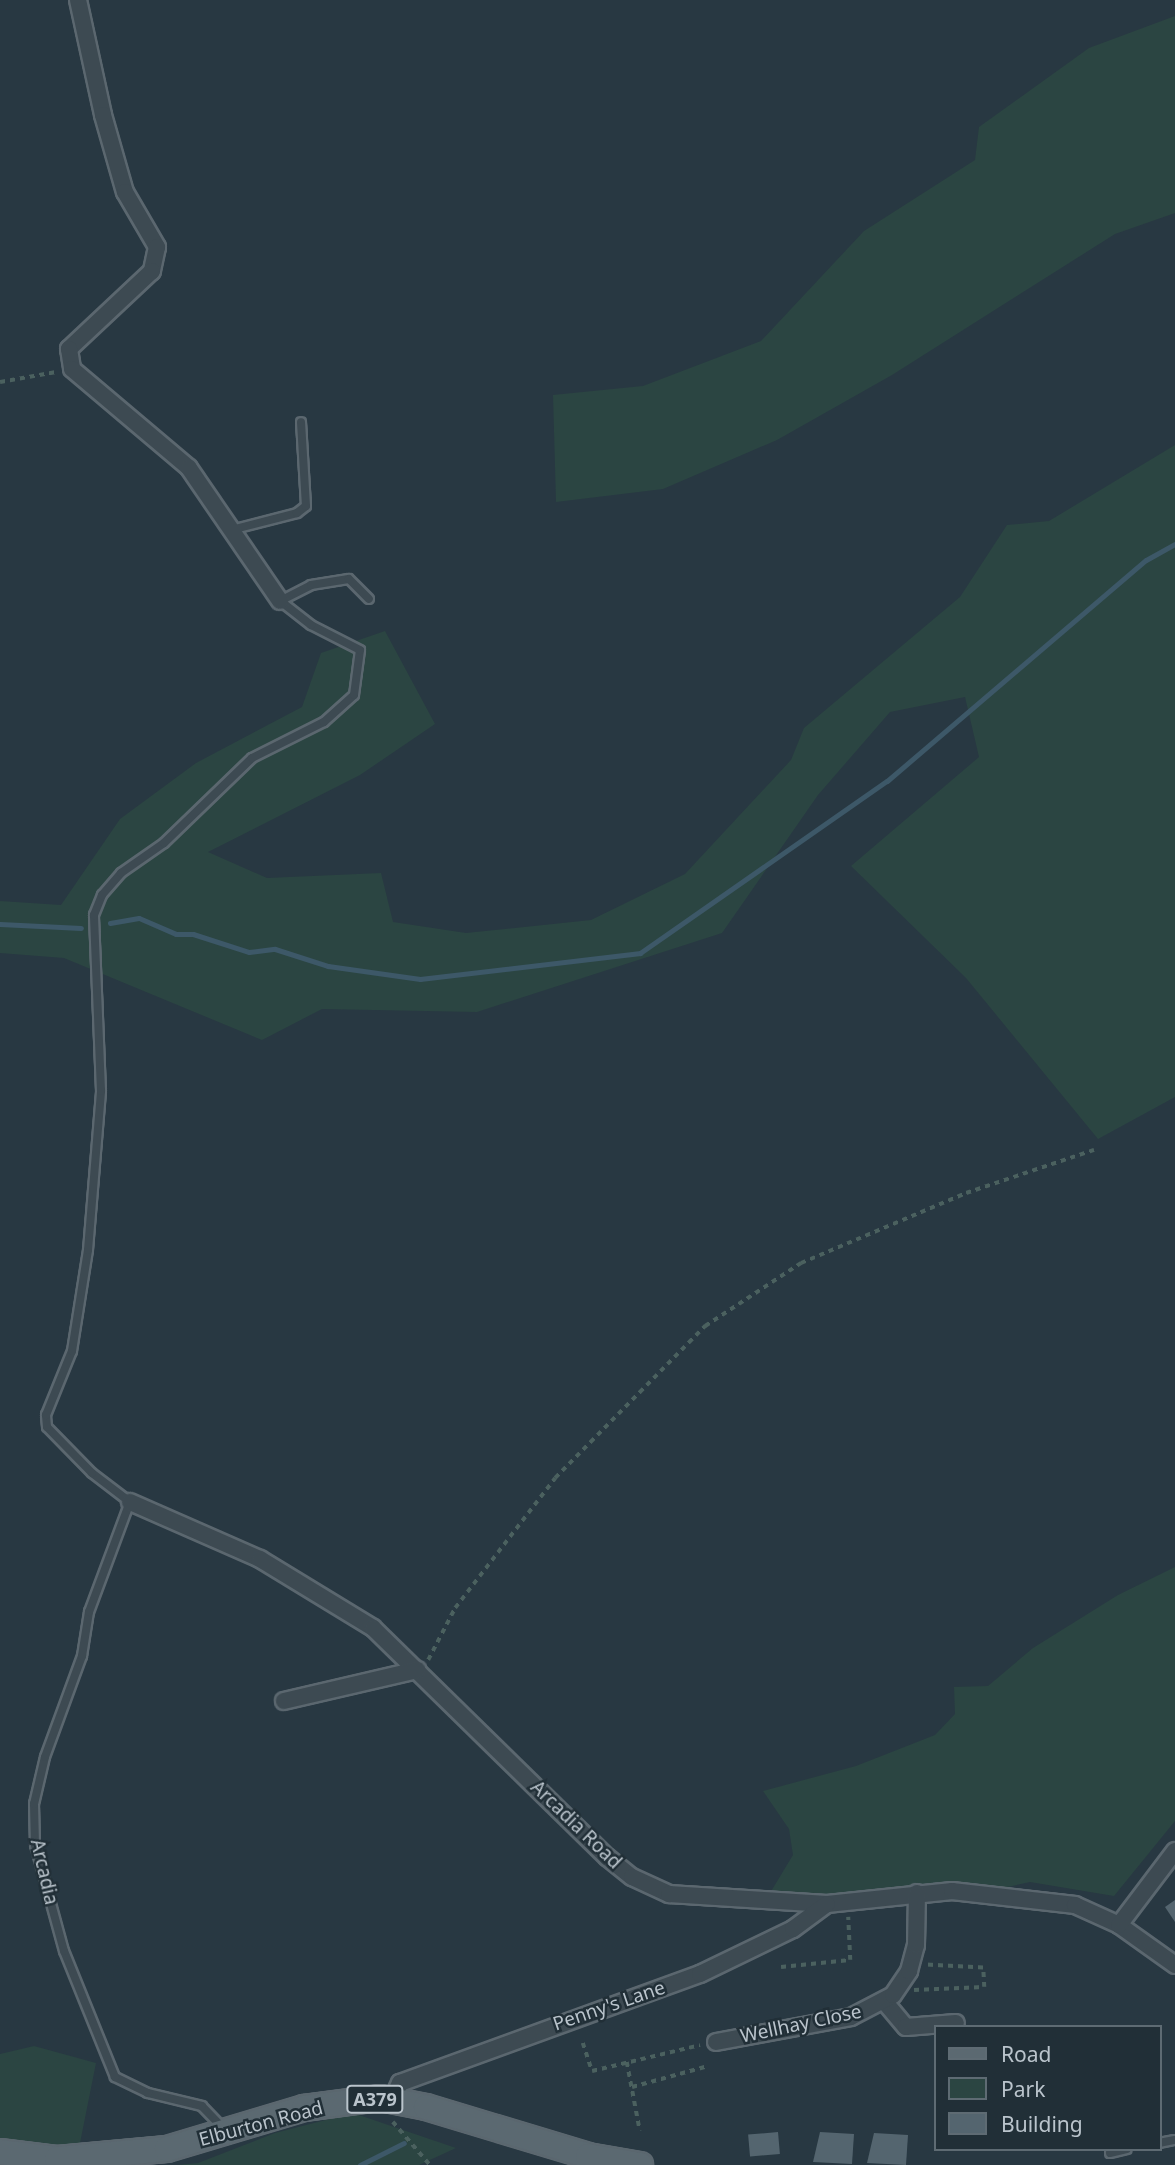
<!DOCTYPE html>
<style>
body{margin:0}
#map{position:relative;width:1175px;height:2165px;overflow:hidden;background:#283842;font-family:"Noto Sans",sans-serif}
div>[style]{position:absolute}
.green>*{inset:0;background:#2b4542}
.stream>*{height:5px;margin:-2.5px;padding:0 2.5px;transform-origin:2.5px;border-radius:2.5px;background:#3d5868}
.building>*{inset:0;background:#54656f;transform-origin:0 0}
.path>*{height:3.5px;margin-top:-1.75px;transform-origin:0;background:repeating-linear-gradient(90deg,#4b615f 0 5px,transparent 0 10px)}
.roads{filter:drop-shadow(2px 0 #5b676f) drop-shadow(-2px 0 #5b676f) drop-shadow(0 2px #5b676f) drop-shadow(0 -2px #5b676f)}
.lane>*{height:8px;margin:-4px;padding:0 4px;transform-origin:4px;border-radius:4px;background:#3d4a52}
.street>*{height:16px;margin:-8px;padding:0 8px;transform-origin:8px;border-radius:8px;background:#3d4a52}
.primary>*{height:24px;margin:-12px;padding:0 12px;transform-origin:12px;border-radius:12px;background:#5b6971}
span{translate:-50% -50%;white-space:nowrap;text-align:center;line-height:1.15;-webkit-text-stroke:5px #212f37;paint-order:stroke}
.shield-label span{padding:2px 5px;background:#212f37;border:2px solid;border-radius:5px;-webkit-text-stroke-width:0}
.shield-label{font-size:18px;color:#bac4cc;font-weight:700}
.street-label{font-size:19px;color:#bac4cc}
.legend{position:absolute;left:934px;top:2025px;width:228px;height:126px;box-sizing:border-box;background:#212f37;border:2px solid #5e6b73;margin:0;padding:9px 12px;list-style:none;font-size:21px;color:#bac4cc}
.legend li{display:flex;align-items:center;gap:14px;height:35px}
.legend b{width:35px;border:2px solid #5e6b73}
</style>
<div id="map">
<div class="green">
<div style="clip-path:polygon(1175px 16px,1175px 213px,1115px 234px,892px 375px,777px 440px,663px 489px,556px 502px,553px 395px,643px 386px,761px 341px,864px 231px,975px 160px,979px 127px,1089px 48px)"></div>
<div style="clip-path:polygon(1175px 445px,1175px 1097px,1098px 1139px,966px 978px,851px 866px,979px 757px,965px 697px,890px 712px,818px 795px,722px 933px,477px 1012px,322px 1009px,262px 1040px,64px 958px,0 953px,0 901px,61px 905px,120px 819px,196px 763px,302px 707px,321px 653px,385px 631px,435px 724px,360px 775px,208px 852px,267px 878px,381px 873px,393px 922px,466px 933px,591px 920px,685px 874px,791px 760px,804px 728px,960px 597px,1007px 525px,1049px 521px)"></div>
<div style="clip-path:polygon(1175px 1567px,1175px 1821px,1114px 1896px,1030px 1882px,994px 1890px,917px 1886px,833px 1896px,770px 1893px,793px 1855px,789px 1829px,763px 1791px,856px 1766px,935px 1735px,955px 1714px,954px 1687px,988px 1686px,1033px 1648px,1118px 1595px)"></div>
<div style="clip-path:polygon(34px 2046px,96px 2063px,79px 2148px,0 2145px,0 2054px)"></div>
<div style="clip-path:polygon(353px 2113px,456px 2148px,419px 2165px,177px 2165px,198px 2163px,275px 2133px)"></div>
</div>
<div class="stream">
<div style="left:110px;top:923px;width:29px;rotate:-10deg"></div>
<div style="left:139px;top:918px;width:40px;rotate:23.4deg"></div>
<div style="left:176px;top:934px;width:17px"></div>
<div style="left:193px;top:934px;width:59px;rotate:17.8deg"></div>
<div style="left:249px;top:952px;width:26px;rotate:-7deg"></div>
<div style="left:275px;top:949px;width:56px;rotate:17.8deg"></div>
<div style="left:328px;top:966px;width:93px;rotate:8deg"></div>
<div style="left:420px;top:979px;width:222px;rotate:-6.7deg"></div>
<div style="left:640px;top:953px;width:301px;rotate:-34.9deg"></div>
<div style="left:887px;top:781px;width:340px;rotate:-40.5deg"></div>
<div style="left:1146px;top:560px;width:33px;rotate:-29deg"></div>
<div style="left:0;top:924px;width:81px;rotate:2.8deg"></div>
<div style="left:360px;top:2165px;width:49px;rotate:-26.6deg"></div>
</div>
<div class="building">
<div style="clip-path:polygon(1175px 1900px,1175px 1922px,1165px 1907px)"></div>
<div style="left:778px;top:2132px;width:22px;height:30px;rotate:85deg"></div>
<div style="clip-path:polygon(820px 2132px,854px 2134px,852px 2164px,813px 2162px)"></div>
<div style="clip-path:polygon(874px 2133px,908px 2135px,906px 2165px,867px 2163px)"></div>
</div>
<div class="path">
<div style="left:0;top:382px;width:57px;rotate:-10.1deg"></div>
<div style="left:428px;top:1660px;width:59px;rotate:-62.6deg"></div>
<div style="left:455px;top:1608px;width:164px;rotate:-52.4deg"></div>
<div style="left:555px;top:1478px;width:214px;rotate:-45.4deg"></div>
<div style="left:705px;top:1326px;width:115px;rotate:-33.3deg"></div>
<div style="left:801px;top:1263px;width:179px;rotate:-23deg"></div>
<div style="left:966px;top:1193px;width:135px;rotate:-18.6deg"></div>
<div style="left:781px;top:1967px;width:69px;rotate:-5.8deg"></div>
<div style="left:850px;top:1960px;width:43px;rotate:-92.7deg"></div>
<div style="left:914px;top:1990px;width:70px;rotate:-2.5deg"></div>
<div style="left:984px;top:1987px;width:19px;rotate:-93deg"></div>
<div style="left:983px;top:1968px;width:57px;rotate:-177deg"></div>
<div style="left:583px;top:2043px;width:29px;rotate:72deg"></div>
<div style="left:592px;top:2071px;width:111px;rotate:-13.5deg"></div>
<div style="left:627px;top:2062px;width:70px;rotate:79.3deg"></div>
<div style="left:632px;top:2087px;width:79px;rotate:-15.4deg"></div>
<div style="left:393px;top:2122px;width:57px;rotate:49.3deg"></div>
</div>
<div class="roads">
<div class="lane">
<div style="left:231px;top:530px;width:68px;rotate:-14.4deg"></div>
<div style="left:297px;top:513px;width:11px;rotate:-38deg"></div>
<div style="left:306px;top:506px;width:84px;rotate:-93.4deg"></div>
<div style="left:222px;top:2127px;width:29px;rotate:-134deg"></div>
<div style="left:202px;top:2106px;width:56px;rotate:-166.5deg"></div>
<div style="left:148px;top:2093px;width:37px;rotate:-154deg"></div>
<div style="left:115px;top:2077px;width:136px;rotate:-112deg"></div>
<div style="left:64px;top:1951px;width:110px;rotate:-105.3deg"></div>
<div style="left:35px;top:1845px;width:41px;rotate:-91.4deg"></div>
<div style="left:34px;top:1804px;width:48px;rotate:-76.8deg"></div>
<div style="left:45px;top:1757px;width:108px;rotate:-69.9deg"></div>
<div style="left:82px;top:1656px;width:45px;rotate:-81deg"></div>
<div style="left:89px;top:1612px;width:117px;rotate:-69.6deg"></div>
<div style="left:130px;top:1502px;width:48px;rotate:-142.7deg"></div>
<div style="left:92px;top:1473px;width:64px;rotate:-134.4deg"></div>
<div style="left:47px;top:1427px;width:12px;rotate:-95deg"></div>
<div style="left:46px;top:1415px;width:69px;rotate:-67.9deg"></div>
<div style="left:72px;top:1351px;width:102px;rotate:-81deg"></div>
<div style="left:88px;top:1250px;width:160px;rotate:-85.3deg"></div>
<div style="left:101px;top:1091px;width:176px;rotate:-92.3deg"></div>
<div style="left:94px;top:915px;width:22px;rotate:-68deg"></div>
<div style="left:102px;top:895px;width:29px;rotate:-49deg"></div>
<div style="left:121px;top:873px;width:52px;rotate:-34.9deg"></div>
<div style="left:164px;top:843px;width:122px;rotate:-44deg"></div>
<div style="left:252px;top:758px;width:80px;rotate:-26.6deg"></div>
<div style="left:324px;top:722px;width:40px;rotate:-42deg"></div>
<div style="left:354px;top:695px;width:45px;rotate:-82.4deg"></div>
<div style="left:360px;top:650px;width:55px;rotate:-153deg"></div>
<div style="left:311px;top:625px;width:39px;rotate:-142deg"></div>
<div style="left:280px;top:601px;width:35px;rotate:-27deg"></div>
<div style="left:311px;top:585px;width:38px;rotate:-9deg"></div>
<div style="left:349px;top:579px;width:28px;rotate:45deg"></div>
<div style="left:1159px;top:2143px;width:16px;rotate:-11deg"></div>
<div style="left:1110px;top:2153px;width:17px;rotate:-13deg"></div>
</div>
<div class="street">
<div style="left:78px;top:0;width:118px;rotate:77.7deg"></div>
<div style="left:103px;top:115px;width:80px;rotate:74.1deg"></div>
<div style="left:125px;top:192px;width:64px;rotate:59.8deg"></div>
<div style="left:157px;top:247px;width:25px;rotate:102deg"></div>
<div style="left:152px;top:271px;width:114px;rotate:136.8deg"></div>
<div style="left:69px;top:349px;width:20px;rotate:81deg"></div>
<div style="left:72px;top:369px;width:153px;rotate:40.2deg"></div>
<div style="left:189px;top:468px;width:161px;rotate:55.6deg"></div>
<div style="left:130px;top:1502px;width:142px;rotate:23.7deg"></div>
<div style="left:260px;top:1559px;width:132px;rotate:31.4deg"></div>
<div style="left:373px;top:1628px;width:327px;rotate:44.4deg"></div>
<div style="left:607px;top:1857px;width:32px;rotate:39deg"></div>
<div style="left:632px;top:1877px;width:41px;rotate:24.7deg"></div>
<div style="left:669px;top:1894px;width:158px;rotate:3.6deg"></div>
<div style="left:827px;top:1904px;width:126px;rotate:-5.9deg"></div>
<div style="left:952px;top:1891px;width:124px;rotate:6.5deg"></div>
<div style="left:1075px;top:1905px;width:48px;rotate:24.4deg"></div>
<div style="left:1119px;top:1925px;width:69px;rotate:35.5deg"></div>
<div style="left:284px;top:1701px;width:137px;rotate:-13.1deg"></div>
<div style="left:1119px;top:1925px;width:93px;rotate:-52.9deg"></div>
<div style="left:884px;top:2001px;width:34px;rotate:50deg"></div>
<div style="left:906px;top:2027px;width:50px;rotate:-4.6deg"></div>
<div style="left:716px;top:2042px;width:137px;rotate:-10.5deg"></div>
<div style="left:851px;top:2017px;width:47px;rotate:-27.6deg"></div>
<div style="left:893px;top:1995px;width:29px;rotate:-56deg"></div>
<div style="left:909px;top:1971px;width:27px;rotate:-75deg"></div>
<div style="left:916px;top:1945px;width:52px;rotate:-88.9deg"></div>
<div style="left:392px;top:2100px;width:19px;rotate:-65deg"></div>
<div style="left:400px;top:2083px;width:319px;rotate:-20deg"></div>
<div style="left:700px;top:1974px;width:103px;rotate:-25.8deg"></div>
<div style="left:793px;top:1929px;width:42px;rotate:-36.3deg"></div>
</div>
<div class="primary">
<div style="left:0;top:2152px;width:57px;rotate:7deg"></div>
<div style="left:57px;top:2159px;width:110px;rotate:-5.2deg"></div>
<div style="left:167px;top:2149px;width:143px;rotate:-16.7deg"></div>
<div style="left:304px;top:2108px;width:77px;rotate:-7.5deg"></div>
<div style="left:380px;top:2098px;width:47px;rotate:11.1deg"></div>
<div style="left:426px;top:2107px;width:169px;rotate:16.8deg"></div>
<div style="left:588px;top:2156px;width:53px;rotate:9.8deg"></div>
</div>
</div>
<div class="shield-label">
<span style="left:375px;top:2099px">A379</span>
</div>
<div class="street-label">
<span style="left:576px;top:1825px;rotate:44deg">Arcadia Road</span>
<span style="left:44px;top:1872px;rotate:77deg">Arcadia</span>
<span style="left:609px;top:2006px;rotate:-19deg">Penny's Lane</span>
<span style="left:801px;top:2024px;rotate:-12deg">Wellhay Close</span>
<span style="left:261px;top:2124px;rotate:-15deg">Elburton Road</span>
</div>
<ul class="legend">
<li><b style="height:9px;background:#5b6971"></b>Road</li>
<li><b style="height:19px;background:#2b4542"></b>Park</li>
<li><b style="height:19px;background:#54656f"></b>Building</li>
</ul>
</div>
